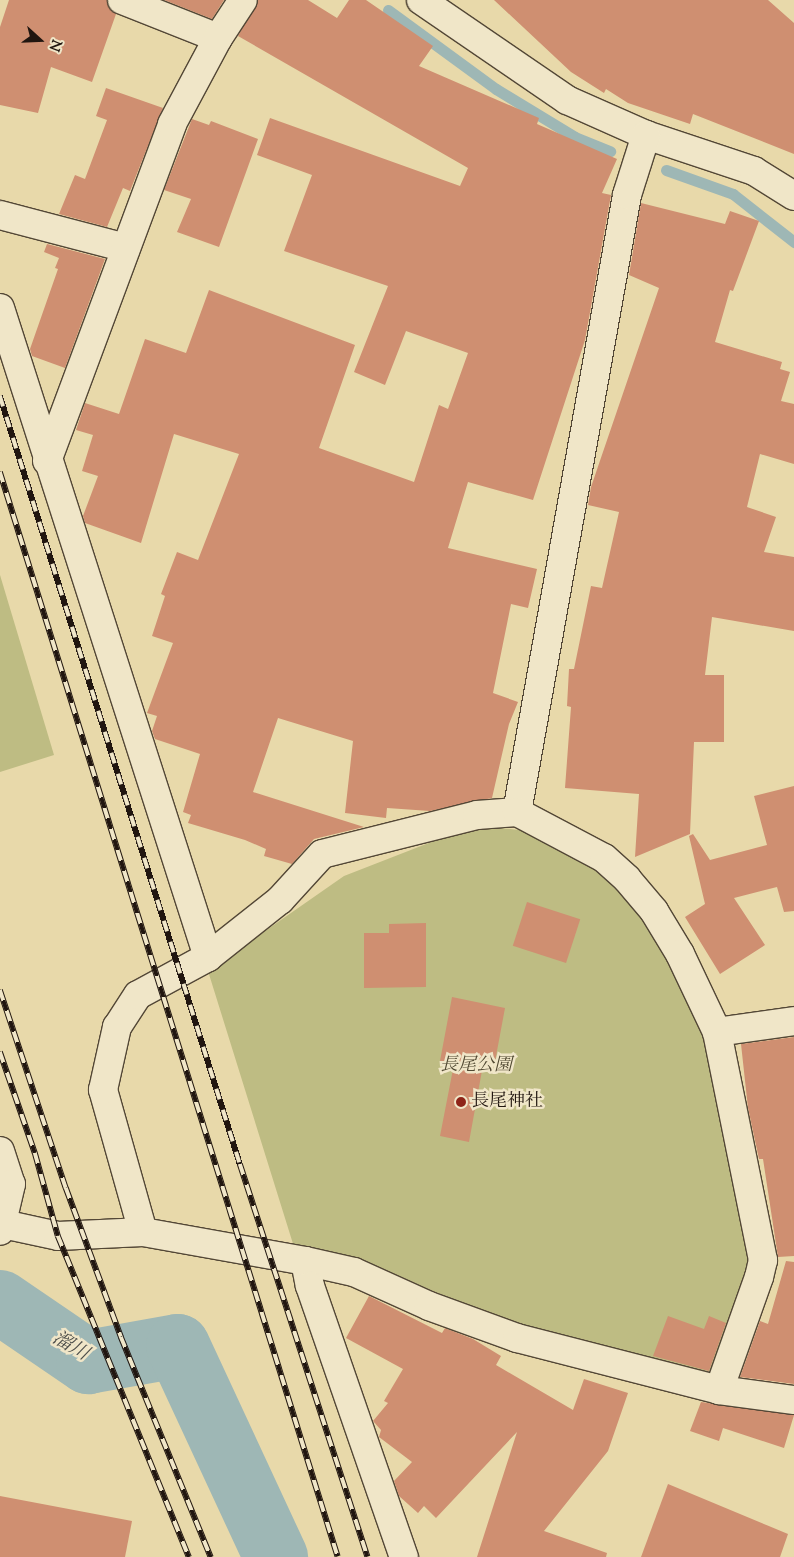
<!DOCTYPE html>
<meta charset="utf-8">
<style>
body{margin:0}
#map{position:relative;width:794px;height:1557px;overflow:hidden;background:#e8d9aa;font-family:"Sorts Mill Goudy","Noto Serif JP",serif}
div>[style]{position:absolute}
.green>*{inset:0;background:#bebc83}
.stream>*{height:11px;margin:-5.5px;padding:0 5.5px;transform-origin:5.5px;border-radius:5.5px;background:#9eb7b5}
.river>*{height:64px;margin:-32px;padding:0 32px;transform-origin:32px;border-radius:32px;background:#9eb7b5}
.building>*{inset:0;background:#cf8f71;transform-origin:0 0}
.roads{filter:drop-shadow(1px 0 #534736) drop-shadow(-1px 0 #534736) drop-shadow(0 1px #534736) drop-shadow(0 -1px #534736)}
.street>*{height:28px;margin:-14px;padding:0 14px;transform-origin:14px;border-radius:14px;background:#f0e6c8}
.rail>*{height:5.5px;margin-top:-2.75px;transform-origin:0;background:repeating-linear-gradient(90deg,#f0e6c8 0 11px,#211610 0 22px);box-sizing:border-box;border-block:1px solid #211610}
.dots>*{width:14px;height:14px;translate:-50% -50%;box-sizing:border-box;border:2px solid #f0e6c8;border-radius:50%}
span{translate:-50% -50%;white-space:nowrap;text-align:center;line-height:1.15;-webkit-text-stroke:5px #f0e6c8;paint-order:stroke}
.park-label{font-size:18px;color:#504832;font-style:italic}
.poi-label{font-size:18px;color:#211610}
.left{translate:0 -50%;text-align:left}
.water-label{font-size:19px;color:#4d4e4a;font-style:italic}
.north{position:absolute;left:15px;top:15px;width:50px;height:50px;-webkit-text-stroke:4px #f0e6c8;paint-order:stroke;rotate:110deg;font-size:14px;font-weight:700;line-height:20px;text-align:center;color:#211610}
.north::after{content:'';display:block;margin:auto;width:18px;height:22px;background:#211610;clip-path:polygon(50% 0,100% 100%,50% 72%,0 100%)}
</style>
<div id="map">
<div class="green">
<div style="clip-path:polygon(0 575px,54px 755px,0 772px)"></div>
<div style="clip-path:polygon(482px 826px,528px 831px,616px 877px,644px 912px,707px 1035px,752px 1268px,715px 1381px,524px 1330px,368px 1263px,294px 1247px,208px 971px,344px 876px,439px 839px)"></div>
</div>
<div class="stream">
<div style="left:388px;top:10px;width:134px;rotate:36.2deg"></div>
<div style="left:496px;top:89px;width:92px;rotate:31.3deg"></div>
<div style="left:575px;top:137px;width:38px;rotate:22deg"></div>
<div style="left:666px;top:170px;width:71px;rotate:19.7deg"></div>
<div style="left:733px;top:194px;width:78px;rotate:38.2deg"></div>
</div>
<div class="river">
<div style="left:0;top:1302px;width:107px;rotate:34.3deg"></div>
<div style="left:88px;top:1362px;width:91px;rotate:-10.1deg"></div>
<div style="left:178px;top:1346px;width:233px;rotate:65.1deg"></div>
</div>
<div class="building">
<div style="clip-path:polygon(9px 0,107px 0,110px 9px,116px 14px,92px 82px,51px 67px,38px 113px,0 105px,0 27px)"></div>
<div style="clip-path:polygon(164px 0,224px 0,212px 19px)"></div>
<div style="clip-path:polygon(258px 0,308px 0,337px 18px,349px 0,366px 0,433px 46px,419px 66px,539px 118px,537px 124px,617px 159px,602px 193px,611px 195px,585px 340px,533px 500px,468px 482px,448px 548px,537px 569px,528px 608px,511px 604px,493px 693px,518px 702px,509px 724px,492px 798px,430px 811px,387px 808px,386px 818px,345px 813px,353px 741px,278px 718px,253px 792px,364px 827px,314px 839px,292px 864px,264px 856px,266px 849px,245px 840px,188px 823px,191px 815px,183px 812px,200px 754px,155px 739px,152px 731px,157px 716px,147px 713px,173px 643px,152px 636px,165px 596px,161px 594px,177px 552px,198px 560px,239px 454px,174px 434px,141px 543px,85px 523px,83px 516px,98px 476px,82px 471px,93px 435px,76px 430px,85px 403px,119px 414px,145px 339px,186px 353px,209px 290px,355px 345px,319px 448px,414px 482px,439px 405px,448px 409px,468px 353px,406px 331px,385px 385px,354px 372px,388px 286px,284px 251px,312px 175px,257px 155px,270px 118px,460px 186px,468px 168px,238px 36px)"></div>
<div style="clip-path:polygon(494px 0,768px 0,794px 23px,794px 154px,693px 114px,690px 124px,628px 103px,606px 89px,604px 93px,571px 72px)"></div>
<div style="clip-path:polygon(106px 88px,163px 108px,130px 191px,123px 188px,107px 227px,59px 214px,75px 175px,85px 179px,107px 120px,96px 116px)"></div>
<div style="clip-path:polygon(192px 119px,209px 125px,211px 121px,258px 139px,219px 247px,177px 232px,191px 199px,164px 190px)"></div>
<div style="clip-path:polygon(641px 203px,725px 224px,730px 211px,759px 221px,733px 291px,730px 290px,715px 342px,782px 362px,780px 369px,790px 372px,781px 401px,794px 404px,794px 464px,760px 454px,747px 507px,776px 517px,764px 552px,794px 557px,794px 631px,712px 617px,705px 675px,724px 675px,724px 742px,694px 742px,690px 834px,635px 857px,639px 794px,565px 788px,571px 707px,567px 706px,569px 669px,574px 669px,591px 586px,602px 588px,619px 512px,588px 505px,591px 487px,659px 288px,629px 275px)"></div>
<div style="clip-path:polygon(47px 244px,105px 259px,65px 368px,32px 356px,30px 349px,58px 269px,55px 268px,59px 258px,44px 252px)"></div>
<div style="clip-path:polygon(794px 786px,794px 911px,784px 912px,777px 887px,734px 898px,765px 945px,720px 974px,685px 917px,705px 904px,689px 836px,693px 834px,710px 860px,767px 845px,754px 796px)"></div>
<div style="left:527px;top:902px;width:56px;height:46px;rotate:18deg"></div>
<div style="clip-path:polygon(426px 923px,426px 987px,364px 988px,364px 933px,389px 933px,389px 924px)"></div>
<div style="clip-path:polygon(452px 997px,505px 1008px,494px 1067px,483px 1065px,469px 1142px,440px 1136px,454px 1064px,440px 1061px)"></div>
<div style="clip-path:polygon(794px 1037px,794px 1256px,778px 1257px,763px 1159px,759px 1159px,748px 1108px,741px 1044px)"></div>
<div style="clip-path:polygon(786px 1261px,794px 1262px,794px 1384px,740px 1377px,760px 1321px,768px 1324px)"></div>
<div style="clip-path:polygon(369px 1296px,442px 1333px,445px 1328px,473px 1339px,501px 1356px,496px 1365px,573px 1410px,584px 1379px,628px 1393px,608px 1451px,544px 1531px,607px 1553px,606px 1557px,477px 1557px,517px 1432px,436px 1518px,424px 1506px,418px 1513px,399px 1496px,394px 1481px,412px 1462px,379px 1437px,381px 1430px,373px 1421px,388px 1403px,384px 1401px,403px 1369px,346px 1338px)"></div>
<div style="clip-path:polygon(668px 1316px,704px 1329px,709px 1316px,726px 1323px,709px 1371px,653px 1356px)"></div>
<div style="clip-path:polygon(701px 1402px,794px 1415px,784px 1448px,723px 1428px,719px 1441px,690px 1431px)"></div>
<div style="clip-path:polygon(668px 1484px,788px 1534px,780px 1557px,641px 1557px)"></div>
<div style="clip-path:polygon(0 1496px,132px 1521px,125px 1557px,0 1557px)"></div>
</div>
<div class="roads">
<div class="street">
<div style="left:122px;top:0;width:103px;rotate:21.6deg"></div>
<div style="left:421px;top:0;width:177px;rotate:34.4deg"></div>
<div style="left:567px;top:100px;width:86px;rotate:23.9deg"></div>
<div style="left:646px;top:135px;width:114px;rotate:18.4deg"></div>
<div style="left:754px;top:171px;width:47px;rotate:32deg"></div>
<div style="left:0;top:215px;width:130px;rotate:14.7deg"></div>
<div style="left:0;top:308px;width:682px;rotate:72.23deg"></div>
<div style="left:47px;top:461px;width:359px;rotate:-69.6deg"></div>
<div style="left:172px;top:124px;width:98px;rotate:-61.9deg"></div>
<div style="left:218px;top:38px;width:45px;rotate:-56.7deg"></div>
<div style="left:517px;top:812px;width:627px;rotate:-79.89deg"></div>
<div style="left:627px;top:195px;width:63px;rotate:-72.4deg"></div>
<div style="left:717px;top:1032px;width:78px;rotate:-8.1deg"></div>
<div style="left:0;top:1151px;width:35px;rotate:72deg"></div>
<div style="left:11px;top:1184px;width:48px;rotate:103.2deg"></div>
<div style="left:3px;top:1224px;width:56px;rotate:12.3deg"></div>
<div style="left:58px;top:1236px;width:85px;rotate:-2.7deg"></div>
<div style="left:143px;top:1232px;width:165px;rotate:10.1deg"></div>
<div style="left:305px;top:1261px;width:50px;rotate:12.7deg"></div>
<div style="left:354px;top:1272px;width:82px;rotate:24.4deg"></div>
<div style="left:429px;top:1306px;width:94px;rotate:20deg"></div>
<div style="left:517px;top:1338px;width:209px;rotate:14.4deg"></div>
<div style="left:719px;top:1390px;width:76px;rotate:7.6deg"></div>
<div style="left:143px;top:1232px;width:148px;rotate:-105.7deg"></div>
<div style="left:103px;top:1090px;width:65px;rotate:-77.5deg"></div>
<div style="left:117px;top:1027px;width:38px;rotate:-57deg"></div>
<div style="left:138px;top:995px;width:80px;rotate:-28.5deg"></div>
<div style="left:208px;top:957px;width:92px;rotate:-38.4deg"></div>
<div style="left:280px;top:900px;width:62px;rotate:-47.6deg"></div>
<div style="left:322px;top:854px;width:160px;rotate:-14.1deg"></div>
<div style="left:477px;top:815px;width:40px;rotate:-4.3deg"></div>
<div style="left:517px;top:812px;width:98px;rotate:27.9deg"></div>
<div style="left:604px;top:858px;width:31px;rotate:42deg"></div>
<div style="left:627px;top:879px;width:42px;rotate:49.8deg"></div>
<div style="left:654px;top:911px;width:50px;rotate:58.8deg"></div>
<div style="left:680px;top:954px;width:86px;rotate:64.6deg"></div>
<div style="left:717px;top:1032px;width:233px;rotate:78.6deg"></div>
<div style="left:763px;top:1260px;width:17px;rotate:103deg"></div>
<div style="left:759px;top:1277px;width:120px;rotate:109.5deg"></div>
<div style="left:305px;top:1261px;width:25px;rotate:79deg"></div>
<div style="left:310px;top:1286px;width:287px;rotate:70.9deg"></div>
</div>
</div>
<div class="rail">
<div style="left:0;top:396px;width:805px;rotate:72.65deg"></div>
<div style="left:240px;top:1164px;width:413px;rotate:72deg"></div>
<div style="left:0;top:472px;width:1136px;rotate:72.7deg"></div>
<div style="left:0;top:990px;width:209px;rotate:71.6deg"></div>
<div style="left:66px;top:1188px;width:159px;rotate:69.7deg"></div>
<div style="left:121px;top:1337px;width:238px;rotate:67.8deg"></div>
<div style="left:0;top:1052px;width:107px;rotate:70.9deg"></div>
<div style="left:35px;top:1153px;width:86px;rotate:74.5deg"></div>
<div style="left:58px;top:1236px;width:347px;rotate:67.8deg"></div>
</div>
<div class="dots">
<div style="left:461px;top:1102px;background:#8f2418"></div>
</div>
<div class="park-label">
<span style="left:476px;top:1066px">長尾公園</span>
</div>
<div class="poi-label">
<span class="left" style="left:471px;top:1102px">長尾神社</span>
</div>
<div class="water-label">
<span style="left:70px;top:1347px;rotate:30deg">溜川</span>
</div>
<div class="north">N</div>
</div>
